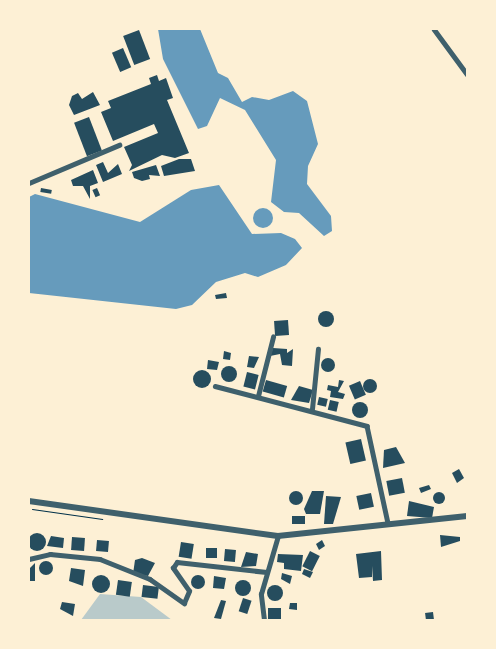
<!DOCTYPE html>
<style>
body{margin:0}
#map{position:relative;width:496px;height:649px;overflow:hidden;background:#fdf0d5;font-family:Inter,sans-serif}
div>[style]{position:absolute}
.green>*{inset:0;background:#b9caca}
.water>*{inset:0;background:#669bbc}
.round{border-radius:50%}
.building>*{inset:0;background:#264d5e;transform-origin:0 0}
.path>*{height:1px;margin:-0.5px;padding:0 0.5px;transform-origin:0.5px;border-radius:0.5px;background:#003049}
.minor>*{height:4.5px;margin:-2.25px;padding:0 2.25px;transform-origin:2.25px;border-radius:2.25px;background:#3f606c}
.tertiary>*{height:5.5px;margin:-2.75px;padding:0 2.75px;transform-origin:2.75px;border-radius:2.75px;background:#3f606c}
span{translate:-50% -50%;white-space:nowrap;text-align:center;line-height:1.15;-webkit-text-stroke:4px #fdf0d5;paint-order:stroke}
.frame{position:absolute;inset:0;border:30px solid #fdf0d5;pointer-events:none}
</style>
<div id="map">
<div class="green">
<div style="clip-path:polygon(100px 594px,141px 597px,172px 620px,81px 620px)"></div>
</div>
<div class="water">
<div style="clip-path:polygon(158px 29px,200px 29px,218px 73px,228px 78px,242px 102px,252px 97px,269px 100px,293px 91px,307px 101px,318px 144px,308px 166px,307px 184px,331px 216px,332px 231px,324px 236px,299px 213px,284px 212px,271px 202px,276px 160px,245px 110px,220px 98px,207px 126px,198px 129px,163px 59px)"></div>
<div style="clip-path:polygon(219px 185px,252px 234px,281px 233px,295px 239px,302px 248px,286px 265px,258px 277px,245px 273px,216px 282px,192px 305px,176px 309px,29px 293px,29px 197px,35px 194px,140px 222px,191px 190px)"></div>
<div class="round" style="left:253px;top:208px;width:20px;height:20px"></div>
</div>
<div class="building">
<div style="left:139px;top:30px;width:31px;height:17px;rotate:69deg"></div>
<div style="left:123px;top:48px;width:21px;height:12px;rotate:67deg"></div>
<div style="clip-path:polygon(157px 75px,159px 81px,166px 78px,173px 98px,167px 100px,189px 153px,175px 158px,162px 155px,129px 171px,132px 165px,124px 147px,158px 133px,154px 124px,113px 141px,101px 112px,111px 108px,108px 101px,151px 84px,149px 78px)"></div>
<div style="clip-path:polygon(93px 92px,100px 105px,74px 115px,69px 105px,72px 96px,78px 93px,82px 99px)"></div>
<div style="left:89px;top:117px;width:36px;height:16px;rotate:69deg"></div>
<div style="clip-path:polygon(179px 159px,191px 159px,195px 171px,164px 176px,161px 166px)"></div>
<div style="clip-path:polygon(103px 162px,108px 173px,118px 164px,122px 174px,103px 182px,96px 165px)"></div>
<div style="clip-path:polygon(156px 165px,160px 176px,149px 175px,150px 179px,142px 181px,134px 178px,132px 172px)"></div>
<div style="clip-path:polygon(93px 170px,98px 183px,90px 186px,90px 199px,83px 186px,73px 186px,71px 180px)"></div>
<div style="left:41px;top:188px;width:11px;height:4px;rotate:10deg"></div>
<div style="left:97px;top:188px;width:8px;height:5px;rotate:67deg"></div>
<div style="clip-path:polygon(226px 293px,227px 298px,216px 299px,215px 295px)"></div>
<div class="round" style="left:318px;top:311px;width:16px;height:16px"></div>
<div style="left:288px;top:320px;width:15px;height:14px;rotate:86deg"></div>
<div style="clip-path:polygon(273px 348px,287px 349px,287px 353px,293px 349px,292px 366px,282px 365px,280px 354px,270px 356px)"></div>
<div style="clip-path:polygon(224px 351px,231px 353px,230px 360px,223px 359px)"></div>
<div style="clip-path:polygon(249px 356px,259px 357px,254px 368px,247px 367px)"></div>
<div class="round" style="left:321px;top:358px;width:14px;height:14px"></div>
<div style="clip-path:polygon(208px 360px,219px 362px,217px 370px,207px 369px)"></div>
<div class="round" style="left:221px;top:366px;width:16px;height:16px"></div>
<div class="round" style="left:193px;top:370px;width:18px;height:18px"></div>
<div style="left:247px;top:372px;width:12px;height:15px;rotate:14deg"></div>
<div class="round" style="left:363px;top:379px;width:14px;height:14px"></div>
<div style="left:266px;top:380px;width:22px;height:12px;rotate:16deg"></div>
<div style="clip-path:polygon(339px 380px,344px 381px,338px 392px,345px 394px,343px 399px,330px 397px,331px 391px,327px 390px,328px 385px,338px 387px)"></div>
<div style="left:360px;top:381px;width:15px;height:12px;rotate:67deg"></div>
<div style="clip-path:polygon(299px 386px,313px 390px,309px 403px,291px 400px)"></div>
<div style="left:319px;top:397px;width:9px;height:8px;rotate:13deg"></div>
<div style="left:330px;top:400px;width:9px;height:10px;rotate:13deg"></div>
<div class="round" style="left:352px;top:402px;width:16px;height:16px"></div>
<div style="left:361px;top:439px;width:22px;height:16px;rotate:77deg"></div>
<div style="clip-path:polygon(396px 447px,405px 463px,383px 468px,384px 450px)"></div>
<div style="clip-path:polygon(459px 469px,464px 478px,457px 483px,452px 473px)"></div>
<div style="left:402px;top:478px;width:15px;height:16px;rotate:79deg"></div>
<div style="clip-path:polygon(429px 485px,431px 489px,421px 493px,419px 488px)"></div>
<div class="round" style="left:289px;top:491px;width:14px;height:14px"></div>
<div style="clip-path:polygon(312px 491px,324px 491px,320px 514px,306px 514px,304px 509px)"></div>
<div class="round" style="left:433px;top:492px;width:12px;height:12px"></div>
<div style="left:371px;top:493px;width:14px;height:15px;rotate:78deg"></div>
<div style="clip-path:polygon(326px 496px,341px 497px,333px 524px,324px 524px)"></div>
<div style="clip-path:polygon(409px 501px,434px 507px,432px 518px,407px 516px)"></div>
<div style="left:305px;top:516px;width:8px;height:13px;rotate:90deg"></div>
<div class="round" style="left:28px;top:533px;width:18px;height:18px"></div>
<div style="clip-path:polygon(440px 535px,460px 537px,460px 541px,441px 547px)"></div>
<div style="clip-path:polygon(51px 536px,64px 538px,63px 548px,47px 546px)"></div>
<div style="left:72px;top:537px;width:13px;height:13px;rotate:4deg"></div>
<div style="left:97px;top:540px;width:12px;height:11px;rotate:5deg"></div>
<div style="clip-path:polygon(322px 540px,325px 546px,319px 550px,316px 544px)"></div>
<div style="left:181px;top:542px;width:13px;height:15px;rotate:9deg"></div>
<div style="left:206px;top:548px;width:11px;height:10px"></div>
<div style="left:225px;top:549px;width:11px;height:12px;rotate:5deg"></div>
<div style="left:310px;top:551px;width:11px;height:17px;rotate:27deg"></div>
<div style="clip-path:polygon(381px 551px,382px 580px,373px 581px,372px 566px,372px 577px,359px 578px,356px 554px)"></div>
<div style="clip-path:polygon(246px 552px,258px 554px,256px 566px,241px 567px)"></div>
<div style="clip-path:polygon(278px 554px,303px 555px,301px 571px,284px 569px,284px 563px,277px 562px)"></div>
<div style="clip-path:polygon(142px 558px,155px 563px,148px 576px,133px 574px,135px 560px)"></div>
<div class="round" style="left:39px;top:561px;width:14px;height:14px"></div>
<div style="clip-path:polygon(35px 563px,35px 581px,29px 581px,29px 569px)"></div>
<div style="clip-path:polygon(71px 568px,85px 570px,83px 586px,69px 581px)"></div>
<div style="clip-path:polygon(304px 569px,313px 572px,310px 578px,302px 574px)"></div>
<div style="clip-path:polygon(282px 573px,292px 576px,290px 584px,281px 579px)"></div>
<div class="round" style="left:92px;top:575px;width:18px;height:18px"></div>
<div class="round" style="left:191px;top:575px;width:14px;height:14px"></div>
<div style="clip-path:polygon(214px 576px,226px 578px,224px 589px,213px 588px)"></div>
<div style="left:118px;top:580px;width:14px;height:15px;rotate:8deg"></div>
<div class="round" style="left:235px;top:580px;width:16px;height:16px"></div>
<div class="round" style="left:267px;top:585px;width:16px;height:16px"></div>
<div style="left:143px;top:585px;width:16px;height:12px;rotate:7deg"></div>
<div style="left:243px;top:598px;width:9px;height:14px;rotate:18deg"></div>
<div style="clip-path:polygon(221px 600px,226px 601px,221px 619px,214px 618px)"></div>
<div style="clip-path:polygon(62px 602px,75px 604px,73px 616px,60px 609px)"></div>
<div style="clip-path:polygon(290px 603px,297px 603px,297px 610px,289px 609px)"></div>
<div style="left:268px;top:608px;width:13px;height:12px"></div>
<div style="left:433px;top:612px;width:8px;height:8px;rotate:83deg"></div>
</div>
<div class="path">
<div style="left:32px;top:509px;width:71px;rotate:8.1deg"></div>
</div>
<div class="minor">
<div style="left:434px;top:29px;width:56px;rotate:53.7deg"></div>
<div style="left:29px;top:183px;width:98px;rotate:-22.9deg"></div>
<div style="left:215px;top:386px;width:157px;rotate:14.7deg"></div>
<div style="left:367px;top:426px;width:99px;rotate:77.8deg"></div>
<div style="left:258px;top:396px;width:61px;rotate:-75.7deg"></div>
<div style="left:312px;top:409px;width:60px;rotate:-84.3deg"></div>
<div style="left:29px;top:559px;width:22px;rotate:-13deg"></div>
<div style="left:50px;top:554px;width:50px;rotate:5.7deg"></div>
<div style="left:100px;top:559px;width:54px;rotate:21.8deg"></div>
<div style="left:150px;top:579px;width:42px;rotate:35.2deg"></div>
<div style="left:184px;top:603px;width:13px;rotate:-67deg"></div>
<div style="left:189px;top:591px;width:28px;rotate:-125deg"></div>
<div style="left:173px;top:568px;width:7px;rotate:-56deg"></div>
<div style="left:177px;top:562px;width:90px;rotate:6.4deg"></div>
<div style="left:264px;top:620px;width:26px;rotate:-97deg"></div>
<div style="left:261px;top:594px;width:60px;rotate:-73.7deg"></div>
</div>
<div class="tertiary">
<div style="left:29px;top:501px;width:251px;rotate:8deg"></div>
<div style="left:278px;top:536px;width:190px;rotate:-6deg"></div>
</div>
<div class="frame"></div>
</div>
